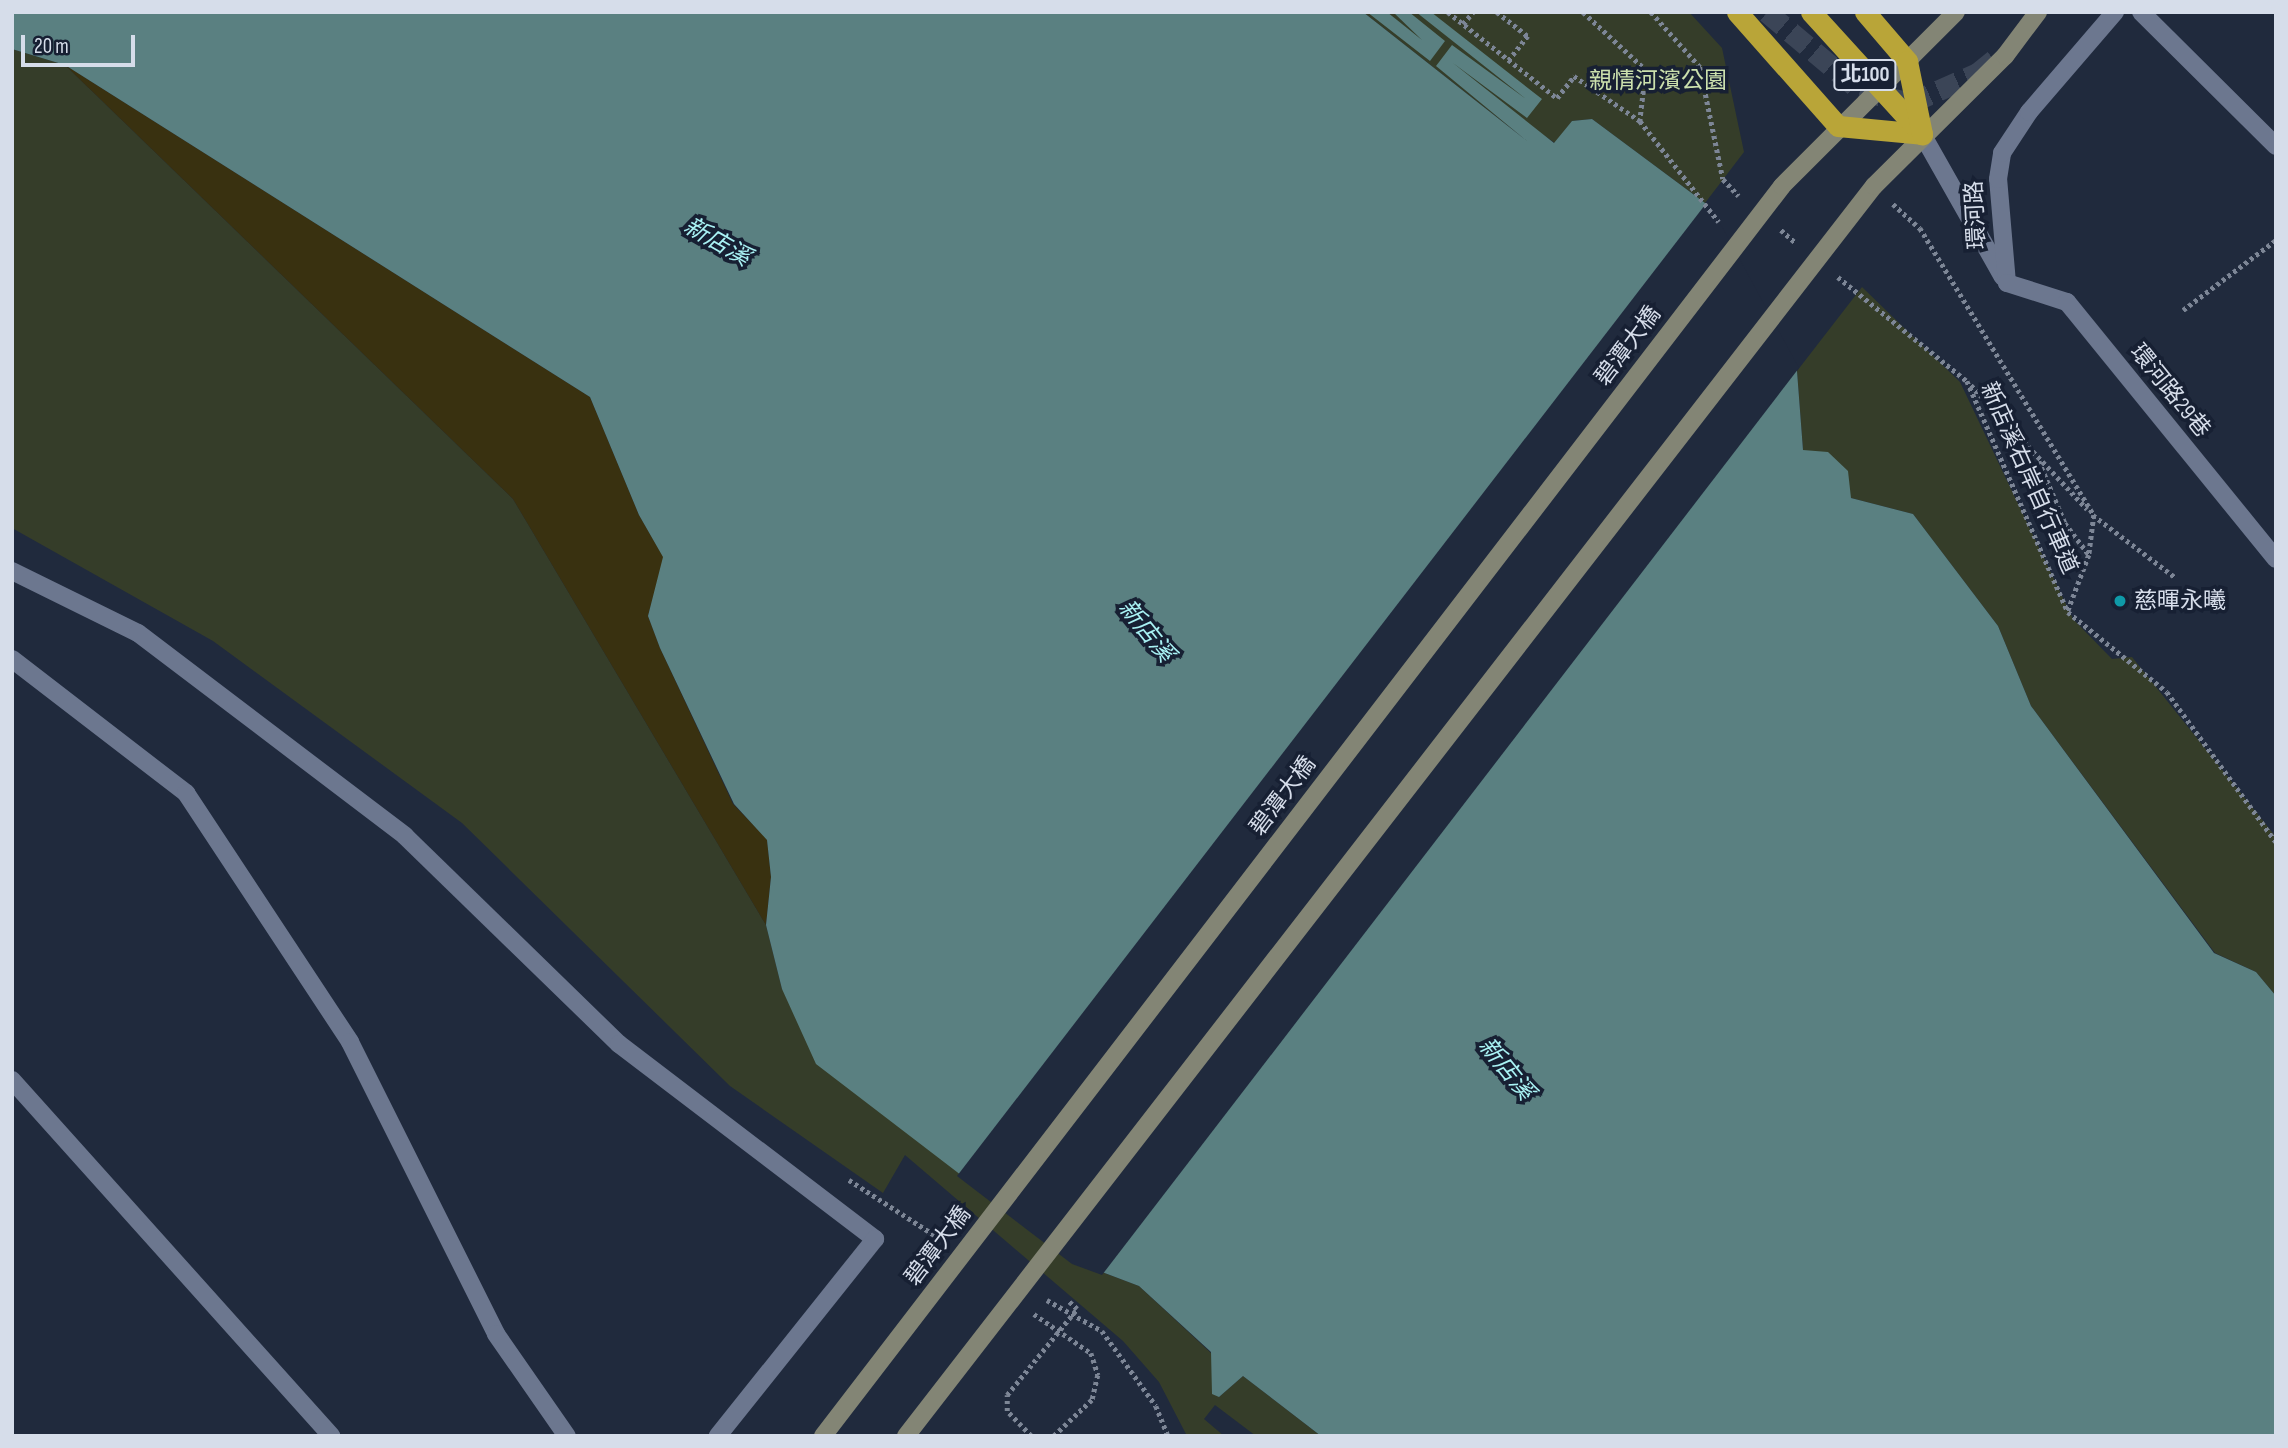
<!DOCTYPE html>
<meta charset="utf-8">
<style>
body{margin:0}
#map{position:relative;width:2288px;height:1448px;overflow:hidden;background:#202a3d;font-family:"Sofia Sans Condensed","Noto Sans TC",sans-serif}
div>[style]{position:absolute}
.green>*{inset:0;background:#353d29}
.sand>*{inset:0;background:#393110}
.water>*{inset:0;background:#5a8081}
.pier>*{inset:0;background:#202a3d}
.highway-tunnel>*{height:21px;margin-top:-10.5px;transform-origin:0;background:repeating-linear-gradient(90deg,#3b4557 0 21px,transparent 0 31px)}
.path>*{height:4.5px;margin-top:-2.25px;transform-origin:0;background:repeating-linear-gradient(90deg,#7d8696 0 3.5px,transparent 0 7px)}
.lane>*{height:18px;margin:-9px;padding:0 9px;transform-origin:9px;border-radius:9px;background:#6c778f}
.street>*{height:18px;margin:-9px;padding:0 9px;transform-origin:9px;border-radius:9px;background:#6c778f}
.secondary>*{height:18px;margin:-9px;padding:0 9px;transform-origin:9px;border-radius:9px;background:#838575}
.highway>*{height:21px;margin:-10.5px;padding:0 10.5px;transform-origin:10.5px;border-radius:10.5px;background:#b9a538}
.dots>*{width:19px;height:19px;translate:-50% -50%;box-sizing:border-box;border:4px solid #172033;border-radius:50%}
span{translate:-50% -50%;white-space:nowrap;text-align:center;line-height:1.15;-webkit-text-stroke:7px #172033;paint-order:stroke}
.shield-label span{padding:2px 5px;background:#172033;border:2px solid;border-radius:5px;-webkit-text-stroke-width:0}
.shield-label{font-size:21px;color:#d6ddea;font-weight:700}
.park-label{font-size:23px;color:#cbe0ad}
.street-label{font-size:23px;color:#d6ddea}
.poi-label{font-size:23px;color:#d6ddea}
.left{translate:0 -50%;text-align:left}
.water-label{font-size:24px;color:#a9f2f4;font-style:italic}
.frame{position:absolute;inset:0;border:14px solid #d6ddea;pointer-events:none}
.scale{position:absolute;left:21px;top:35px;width:114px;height:32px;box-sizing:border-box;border:4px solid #d6ddea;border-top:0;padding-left:9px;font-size:21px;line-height:24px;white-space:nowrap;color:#d6ddea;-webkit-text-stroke:5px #172033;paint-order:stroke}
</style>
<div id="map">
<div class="green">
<div style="clip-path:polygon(1363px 12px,1689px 12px,1722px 48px,1744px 152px,1705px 203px,1592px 119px,1572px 121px,1555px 143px,1536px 130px,1527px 141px)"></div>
<div style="clip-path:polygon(12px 49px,65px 65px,513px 499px,766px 925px,782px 989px,1073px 1261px,1139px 1286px,1211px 1353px,1219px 1397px,1243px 1376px,1321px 1436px,1256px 1436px,1215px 1405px,1204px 1419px,1224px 1436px,1187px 1436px,1159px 1382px,1123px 1341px,905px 1155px,883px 1193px,730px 1086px,462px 823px,213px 641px,12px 528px)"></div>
<div style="clip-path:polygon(1862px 287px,1960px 382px,2073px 619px,2112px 659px,2132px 657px,2276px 837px,2276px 996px,2256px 972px,2215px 953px,2031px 706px,1998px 626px,1913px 514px,1851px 498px,1803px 450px,1797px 371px)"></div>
</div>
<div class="sand">
<div style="clip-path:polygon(65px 65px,590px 397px,639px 515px,664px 558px,648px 616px,660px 648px,733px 804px,767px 839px,771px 877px,766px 925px,513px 499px)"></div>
</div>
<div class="water">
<div style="clip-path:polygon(12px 12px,1363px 12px,1527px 141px,1436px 66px,1452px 45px,1526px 99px,1416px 12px,1431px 12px,1542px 99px,1527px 118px,1453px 63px,1554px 143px,1572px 121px,1592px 119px,1705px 203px,1797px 371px,1803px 450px,1828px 452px,1848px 471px,1851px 498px,1913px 514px,1998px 626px,2031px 706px,2214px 953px,2256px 972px,2276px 996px,2276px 1436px,1321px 1436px,1243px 1376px,1219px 1397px,1212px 1394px,1211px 1352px,1139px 1286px,1073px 1261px,816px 1064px,782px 989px,766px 925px,771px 877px,767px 840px,734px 804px,660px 648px,648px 616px,663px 557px,639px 515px,590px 397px,65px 65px,12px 49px)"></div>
<div style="clip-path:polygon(1367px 12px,1387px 12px,1422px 40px,1393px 12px,1409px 12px,1445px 41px,1430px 61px)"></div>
</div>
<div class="pier">
<div style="clip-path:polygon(1708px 201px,1799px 368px,1102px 1275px,1072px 1264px,957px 1176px)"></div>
</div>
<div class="highway-tunnel">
<div style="left:1767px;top:12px;width:121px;rotate:40deg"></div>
<div style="left:1860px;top:90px;width:52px;rotate:14.6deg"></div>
<div style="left:1910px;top:103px;width:74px;rotate:-23.8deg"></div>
<div style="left:1978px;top:73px;width:21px;rotate:-39deg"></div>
</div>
<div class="path">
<div style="left:1448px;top:12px;width:139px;rotate:38.3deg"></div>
<div style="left:1557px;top:98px;width:28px;rotate:-52deg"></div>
<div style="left:1574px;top:76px;width:80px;rotate:34.3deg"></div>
<div style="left:1497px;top:12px;width:39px;rotate:38deg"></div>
<div style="left:1528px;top:36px;width:31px;rotate:128deg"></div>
<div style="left:1583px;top:12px;width:86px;rotate:42.6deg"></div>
<div style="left:1646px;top:70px;width:51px;rotate:96.7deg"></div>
<div style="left:1640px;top:121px;width:128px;rotate:52deg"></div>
<div style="left:1651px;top:12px;width:74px;rotate:48.3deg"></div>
<div style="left:1700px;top:67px;width:114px;rotate:78.4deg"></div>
<div style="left:1723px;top:179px;width:23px;rotate:47deg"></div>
<div style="left:1463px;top:24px;width:16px;rotate:-50deg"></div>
<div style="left:1893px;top:204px;width:36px;rotate:42deg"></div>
<div style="left:1920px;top:228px;width:336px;rotate:58.8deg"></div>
<div style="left:2094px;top:515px;width:40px;rotate:97.1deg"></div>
<div style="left:1781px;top:230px;width:20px;rotate:41deg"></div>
<div style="left:1838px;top:277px;width:166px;rotate:38.9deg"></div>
<div style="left:1967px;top:381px;width:252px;rotate:66.4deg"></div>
<div style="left:2068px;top:612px;width:127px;rotate:38.9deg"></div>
<div style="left:2167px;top:692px;width:185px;rotate:54deg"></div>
<div style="left:2183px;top:310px;width:116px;rotate:-37deg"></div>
<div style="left:1971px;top:385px;width:170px;rotate:46.9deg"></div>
<div style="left:2039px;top:461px;width:67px;rotate:67.2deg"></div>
<div style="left:2065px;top:523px;width:40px;rotate:53deg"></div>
<div style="left:2089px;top:555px;width:60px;rotate:110.6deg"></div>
<div style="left:2093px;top:515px;width:104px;rotate:37.2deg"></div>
<div style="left:849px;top:1180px;width:107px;rotate:32.8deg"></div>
<div style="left:1047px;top:1300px;width:63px;rotate:29.4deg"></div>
<div style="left:1102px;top:1331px;width:92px;rotate:54.2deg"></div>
<div style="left:1156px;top:1406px;width:32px;rotate:68deg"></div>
<div style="left:1034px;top:1314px;width:69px;rotate:34.4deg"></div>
<div style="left:1091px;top:1353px;width:23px;rotate:72deg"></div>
<div style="left:1098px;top:1375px;width:26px;rotate:103deg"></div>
<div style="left:1092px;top:1400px;width:52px;rotate:136.5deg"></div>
<div style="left:1031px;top:1436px;width:35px;rotate:-134deg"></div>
<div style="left:1007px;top:1411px;width:16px;rotate:-90deg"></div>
<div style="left:1007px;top:1395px;width:111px;rotate:-50.9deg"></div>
<div style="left:1077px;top:1309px;width:13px;rotate:-138deg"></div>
</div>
<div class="lane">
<div style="left:2141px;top:12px;width:190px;rotate:44.8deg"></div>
<div style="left:1922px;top:134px;width:164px;rotate:60.5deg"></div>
<div style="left:2007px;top:283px;width:104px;rotate:-94.9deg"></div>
<div style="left:1998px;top:179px;width:26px;rotate:-81deg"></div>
<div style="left:2002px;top:153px;width:49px;rotate:-56.6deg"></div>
<div style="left:2029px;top:112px;width:132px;rotate:-49.3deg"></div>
<div style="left:12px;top:571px;width:140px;rotate:26.2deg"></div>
<div style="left:138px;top:633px;width:335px;rotate:37.2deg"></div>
<div style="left:405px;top:836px;width:298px;rotate:44.2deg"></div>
<div style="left:619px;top:1044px;width:322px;rotate:37.3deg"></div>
<div style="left:875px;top:1239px;width:252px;rotate:128.6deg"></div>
<div style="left:12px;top:659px;width:220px;rotate:37.6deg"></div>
<div style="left:186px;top:793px;width:298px;rotate:56.6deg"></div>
<div style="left:350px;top:1042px;width:326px;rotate:63.4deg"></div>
<div style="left:496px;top:1334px;width:124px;rotate:55.2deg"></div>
<div style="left:12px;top:1080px;width:478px;rotate:48.1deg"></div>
</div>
<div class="street">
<div style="left:2007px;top:283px;width:63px;rotate:17.6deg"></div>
<div style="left:2067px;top:302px;width:331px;rotate:50.9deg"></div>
</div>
<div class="secondary">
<div style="left:823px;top:1436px;width:1575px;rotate:-52.5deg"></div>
<div style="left:1782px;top:186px;width:246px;rotate:-45deg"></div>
<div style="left:906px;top:1436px;width:1581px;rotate:-52.25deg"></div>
<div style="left:1874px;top:186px;width:185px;rotate:-44.8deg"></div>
<div style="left:2005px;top:56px;width:55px;rotate:-53.1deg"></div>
</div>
<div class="highway">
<div style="left:1737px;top:12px;width:152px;rotate:48.5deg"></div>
<div style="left:1838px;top:126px;width:84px;rotate:5.4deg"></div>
<div style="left:1811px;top:12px;width:165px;rotate:47.7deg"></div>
<div style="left:1865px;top:12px;width:65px;rotate:49.4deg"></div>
<div style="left:1907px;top:61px;width:75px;rotate:78.4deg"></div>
</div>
<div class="dots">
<div style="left:2120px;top:601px;background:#0f9aa8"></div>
</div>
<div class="shield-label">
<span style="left:1865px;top:75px">北100</span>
</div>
<div class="park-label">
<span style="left:1658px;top:81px">親情河濱公園</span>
</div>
<div class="street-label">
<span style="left:1976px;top:215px;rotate:-93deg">環河路</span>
<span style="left:1628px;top:346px;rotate:-53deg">碧潭大橋</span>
<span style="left:2170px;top:391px;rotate:51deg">環河路29巷</span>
<span style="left:2029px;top:478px;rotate:66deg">新店溪右岸自行車道</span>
<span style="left:1283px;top:796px;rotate:-53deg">碧潭大橋</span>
<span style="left:938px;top:1246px;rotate:-53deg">碧潭大橋</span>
</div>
<div class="poi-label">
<span class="left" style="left:2134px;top:601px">慈暉永曦</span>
</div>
<div class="water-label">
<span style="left:717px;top:242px;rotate:30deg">新店溪</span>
<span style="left:1146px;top:631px;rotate:51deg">新店溪</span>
<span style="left:1506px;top:1069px;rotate:51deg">新店溪</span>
</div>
<div class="frame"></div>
<div class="scale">20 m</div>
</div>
